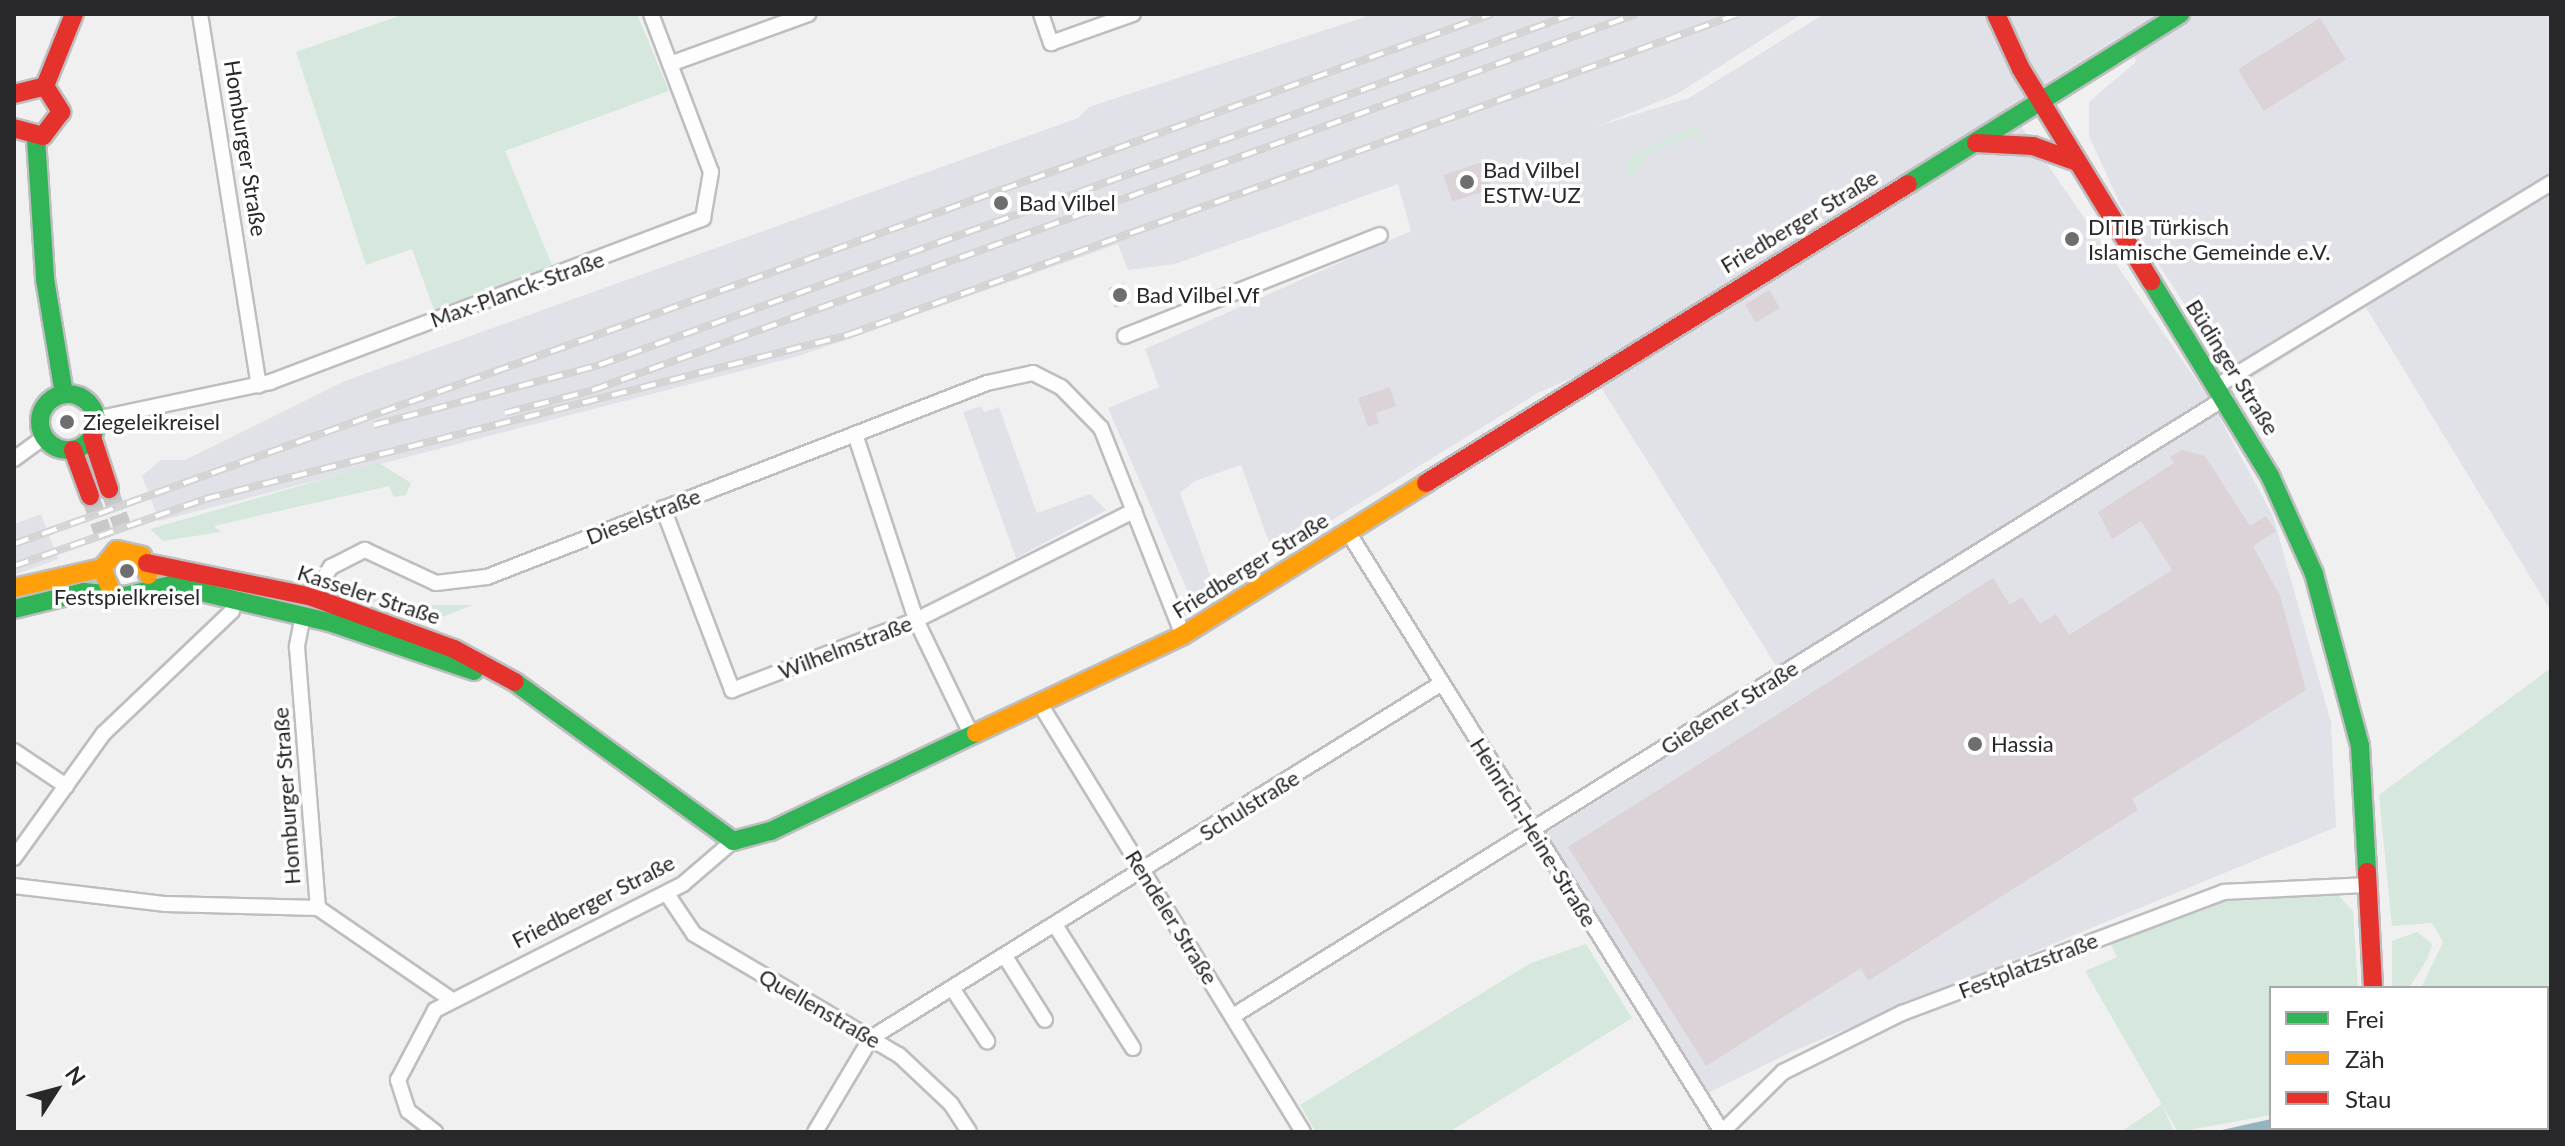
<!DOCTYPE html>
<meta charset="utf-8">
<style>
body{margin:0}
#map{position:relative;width:2565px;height:1146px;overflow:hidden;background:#f0f0f1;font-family:Lato,sans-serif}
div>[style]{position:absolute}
.built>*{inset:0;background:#e1e2e8}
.green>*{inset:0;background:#d6e8dd}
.water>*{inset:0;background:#94b4c0}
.building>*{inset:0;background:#dbd3d7;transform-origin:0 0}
.secondary-tunnel>*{height:18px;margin-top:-9px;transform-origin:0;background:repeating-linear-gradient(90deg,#c8c8c9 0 18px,transparent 0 27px)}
.roads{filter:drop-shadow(2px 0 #bebec0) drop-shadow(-2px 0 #bebec0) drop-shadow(0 2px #bebec0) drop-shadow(0 -2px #bebec0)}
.street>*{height:14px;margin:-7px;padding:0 7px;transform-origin:7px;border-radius:7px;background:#fdfdfd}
.fast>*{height:18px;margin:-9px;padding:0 9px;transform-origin:9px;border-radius:9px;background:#30b455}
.fast>.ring{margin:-9px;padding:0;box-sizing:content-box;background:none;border:18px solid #30b455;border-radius:50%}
.slow>*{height:18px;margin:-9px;padding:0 9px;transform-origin:9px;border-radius:9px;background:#ff9f0a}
.jam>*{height:18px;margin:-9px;padding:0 9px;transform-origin:9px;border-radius:9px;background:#e5322d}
.rail>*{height:8px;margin-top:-4px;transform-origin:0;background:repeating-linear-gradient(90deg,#fff 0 15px,#d4d4d4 0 30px);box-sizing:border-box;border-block:2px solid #d4d4d4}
.dots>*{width:22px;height:22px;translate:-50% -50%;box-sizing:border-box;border:4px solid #fff;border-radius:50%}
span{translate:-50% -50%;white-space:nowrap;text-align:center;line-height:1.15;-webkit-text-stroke:7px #fff;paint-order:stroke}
.street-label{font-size:22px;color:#28282a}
.poi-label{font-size:22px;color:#28282a}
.left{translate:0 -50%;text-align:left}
.frame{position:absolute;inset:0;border:16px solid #28282a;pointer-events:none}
.legend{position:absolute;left:2269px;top:986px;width:280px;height:144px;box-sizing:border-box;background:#fff;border:2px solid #a9a9aa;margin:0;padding:10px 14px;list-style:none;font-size:24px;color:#28282a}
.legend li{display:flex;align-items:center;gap:16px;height:40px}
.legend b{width:40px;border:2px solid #a9a9aa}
.north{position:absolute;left:16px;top:1050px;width:80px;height:80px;-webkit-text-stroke:6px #fff;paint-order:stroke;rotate:54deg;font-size:22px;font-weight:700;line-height:32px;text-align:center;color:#28282a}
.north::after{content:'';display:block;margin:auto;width:28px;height:36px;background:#28282a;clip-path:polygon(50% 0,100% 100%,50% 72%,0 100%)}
</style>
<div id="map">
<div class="built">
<div style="clip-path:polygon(1374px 14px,1802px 14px,1677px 94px,1598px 126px,1689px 98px,1824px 14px,2551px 14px,2551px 611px,2365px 306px,2238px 387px,2121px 206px,2089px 136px,2089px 102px,2137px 61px,2121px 36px,2008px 107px,2211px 402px,2273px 516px,2331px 722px,2336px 827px,1791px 1052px,1706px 1094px,1543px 835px,1787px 683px,1590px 370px,1536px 394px,1274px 556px,1241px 465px,1195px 481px,1180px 493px,1216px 591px,1194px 606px,1108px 408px,1159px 387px,1145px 349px,1411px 231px,1398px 184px,1175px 264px,1128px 270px,1118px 244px,799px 356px,159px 521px,142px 476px,161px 460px,185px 460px,345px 381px,1078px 118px,1089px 107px)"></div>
<div style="clip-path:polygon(981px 406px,984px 412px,999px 407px,1037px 513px,1090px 494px,1106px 510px,1016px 558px,963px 412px)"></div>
<div style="clip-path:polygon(41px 514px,58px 559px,14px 575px,14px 524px)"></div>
</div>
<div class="green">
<div style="clip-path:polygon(404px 14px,637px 14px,669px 91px,505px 151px,552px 265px,434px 310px,412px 249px,366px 265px,296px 52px)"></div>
<div style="clip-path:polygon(1695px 126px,1739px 191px,1700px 138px,1690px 136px,1647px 155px,1631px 180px,1626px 168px,1633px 153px)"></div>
<div style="clip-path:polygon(379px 463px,411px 483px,406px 495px,394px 497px,389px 486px,214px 526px,221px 532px,163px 541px,150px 529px)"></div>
<div style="clip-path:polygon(362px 588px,417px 614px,428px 605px,473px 605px,426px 623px,365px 600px,358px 595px)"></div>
<div style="clip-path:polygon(2551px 668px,2551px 1071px,2547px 1075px,2547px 988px,2421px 988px,2443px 942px,2432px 923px,2392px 926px,2379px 795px)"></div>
<div style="clip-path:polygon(2229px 896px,2339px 896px,2353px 911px,2358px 988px,2271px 988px,2271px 1115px,2178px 1132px,2085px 971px,2117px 957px,2109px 941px)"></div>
<div style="clip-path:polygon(2417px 932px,2432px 944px,2428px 958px,2409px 988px,2392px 988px,2392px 941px)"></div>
<div style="clip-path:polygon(1586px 944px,1632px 1018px,1449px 1132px,1316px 1132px,1300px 1105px,1531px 963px)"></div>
<div style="clip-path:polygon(2162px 1104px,2174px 1132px,2121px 1132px)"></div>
</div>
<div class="water">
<div style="clip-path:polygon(2271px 1119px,2271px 1128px,2475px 1132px,2213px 1132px)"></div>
</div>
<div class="building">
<div style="left:2320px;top:18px;width:49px;height:97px;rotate:58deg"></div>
<div style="left:1482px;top:162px;width:28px;height:41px;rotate:71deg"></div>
<div style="left:1124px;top:283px;width:21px;height:16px;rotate:73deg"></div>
<div style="left:1769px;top:290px;width:21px;height:28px;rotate:59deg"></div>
<div style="clip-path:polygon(1390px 387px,1396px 406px,1376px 413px,1379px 423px,1368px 427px,1358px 398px)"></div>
<div style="clip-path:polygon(2182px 450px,2205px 456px,2250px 526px,2266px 516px,2276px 531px,2253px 546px,2280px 596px,2306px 690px,2132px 799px,2138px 810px,1868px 981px,1861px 968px,1706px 1066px,1568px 847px,1993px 578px,2010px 605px,2022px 597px,2040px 624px,2056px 614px,2069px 635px,2172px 570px,2141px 521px,2112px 539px,2098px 512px,2174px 463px,2170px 457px)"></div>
</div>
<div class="secondary-tunnel">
<div style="left:109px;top:489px;width:48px;rotate:70.4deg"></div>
<div style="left:90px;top:496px;width:49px;rotate:70.8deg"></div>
</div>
<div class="roads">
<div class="street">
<div style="left:200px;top:14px;width:376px;rotate:81deg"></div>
<div style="left:1041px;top:14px;width:31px;rotate:71deg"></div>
<div style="left:1051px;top:43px;width:87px;rotate:-19.5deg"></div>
<div style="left:670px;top:64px;width:147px;rotate:-19.9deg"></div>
<div style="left:1125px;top:336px;width:274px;rotate:-21.6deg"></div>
<div style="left:2217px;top:386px;width:391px;rotate:-31.3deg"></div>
<div style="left:96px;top:419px;width:178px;rotate:-12deg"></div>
<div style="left:270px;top:382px;width:463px;rotate:-20.7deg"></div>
<div style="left:703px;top:218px;width:47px;rotate:-80.1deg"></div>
<div style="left:711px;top:172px;width:169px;rotate:-110.8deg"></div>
<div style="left:855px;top:434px;width:196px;rotate:71.8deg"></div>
<div style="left:916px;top:620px;width:129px;rotate:64.2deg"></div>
<div style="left:14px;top:459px;width:37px;rotate:-36deg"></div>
<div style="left:663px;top:508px;width:195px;rotate:69.2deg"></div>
<div style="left:732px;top:690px;width:197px;rotate:-20.8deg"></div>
<div style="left:916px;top:620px;width:244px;rotate:-26.6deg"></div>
<div style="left:1348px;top:532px;width:707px;rotate:58.06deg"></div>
<div style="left:1722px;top:1132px;width:86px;rotate:-44.5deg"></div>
<div style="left:1783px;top:1072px;width:133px;rotate:-26.4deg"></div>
<div style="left:1902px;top:1013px;width:344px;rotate:-20.6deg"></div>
<div style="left:2224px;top:892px;width:144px;rotate:-2.8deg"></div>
<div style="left:312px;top:597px;width:36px;rotate:-58deg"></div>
<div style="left:331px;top:567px;width:38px;rotate:-27deg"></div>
<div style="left:365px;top:550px;width:78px;rotate:24.9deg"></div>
<div style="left:436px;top:583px;width:51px;rotate:-6.7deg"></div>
<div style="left:487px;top:577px;width:536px;rotate:-21.21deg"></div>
<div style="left:987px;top:383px;width:47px;rotate:-12.3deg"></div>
<div style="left:1033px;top:373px;width:31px;rotate:27deg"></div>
<div style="left:1061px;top:387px;width:57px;rotate:45.7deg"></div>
<div style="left:1101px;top:428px;width:223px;rotate:68.4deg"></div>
<div style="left:303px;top:615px;width:33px;rotate:101deg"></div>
<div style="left:297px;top:647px;width:262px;rotate:85.4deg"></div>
<div style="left:318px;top:908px;width:163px;rotate:34.5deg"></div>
<div style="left:1040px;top:704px;width:502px;rotate:58.43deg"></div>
<div style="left:14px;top:751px;width:63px;rotate:33.9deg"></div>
<div style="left:14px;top:858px;width:153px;rotate:-54.3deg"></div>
<div style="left:103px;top:734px;width:178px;rotate:-43.6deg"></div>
<div style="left:232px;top:611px;width:13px;rotate:-77deg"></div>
<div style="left:14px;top:886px;width:153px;rotate:6.8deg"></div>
<div style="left:166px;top:904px;width:152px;rotate:1.5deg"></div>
<div style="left:667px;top:894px;width:48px;rotate:56deg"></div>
<div style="left:694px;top:934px;width:238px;rotate:30.6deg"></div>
<div style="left:899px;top:1055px;width:71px;rotate:43.3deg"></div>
<div style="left:951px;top:1104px;width:33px;rotate:57deg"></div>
<div style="left:1057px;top:928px;width:142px;rotate:57.7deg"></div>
<div style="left:1006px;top:958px;width:73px;rotate:57.8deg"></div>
<div style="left:952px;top:988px;width:64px;rotate:56.6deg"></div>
<div style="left:1233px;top:1016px;width:1169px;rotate:-31.92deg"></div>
<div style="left:435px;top:1132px;width:34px;rotate:-142deg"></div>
<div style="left:408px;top:1111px;width:33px;rotate:-108deg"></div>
<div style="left:398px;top:1080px;width:79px;rotate:-62.1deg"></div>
<div style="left:435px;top:1010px;width:278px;rotate:-26.9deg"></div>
<div style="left:683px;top:884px;width:66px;rotate:-40.7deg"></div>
<div style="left:815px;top:1132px;width:109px;rotate:-59.2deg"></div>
<div style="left:871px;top:1038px;width:672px;rotate:-31.87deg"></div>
</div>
<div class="fast">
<div style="left:36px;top:138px;width:141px;rotate:86.3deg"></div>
<div style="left:45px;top:279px;width:117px;rotate:80.6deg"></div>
<div style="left:1908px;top:184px;width:321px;rotate:-32deg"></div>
<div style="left:2151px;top:281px;width:228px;rotate:58.6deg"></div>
<div style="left:2270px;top:476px;width:107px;rotate:65.8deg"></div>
<div style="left:2314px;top:574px;width:178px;rotate:75deg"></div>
<div style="left:2360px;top:746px;width:126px;rotate:86.8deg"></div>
<div class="ring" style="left:40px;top:394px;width:38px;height:38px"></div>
<div style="left:14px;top:609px;width:72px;rotate:-13.7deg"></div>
<div style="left:84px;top:592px;width:41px;rotate:5.6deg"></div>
<div style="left:125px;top:596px;width:47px;rotate:-13.4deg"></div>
<div style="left:171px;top:585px;width:162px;rotate:13.2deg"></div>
<div style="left:329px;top:622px;width:153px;rotate:18.7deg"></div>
<div style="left:515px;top:682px;width:270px;rotate:36.1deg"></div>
<div style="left:733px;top:841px;width:39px;rotate:-15deg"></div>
<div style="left:771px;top:831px;width:227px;rotate:-25.6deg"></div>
</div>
<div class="slow">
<div style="left:14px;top:588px;width:90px;rotate:-12.8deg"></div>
<div style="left:111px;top:591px;width:25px;rotate:-111deg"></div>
<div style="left:102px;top:568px;width:23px;rotate:-50deg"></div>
<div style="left:117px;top:550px;width:26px;rotate:13deg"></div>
<div style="left:142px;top:556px;width:20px;rotate:72deg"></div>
<div style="left:976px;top:733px;width:229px;rotate:-25.3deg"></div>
<div style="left:1183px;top:635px;width:287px;rotate:-32deg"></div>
</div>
<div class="jam">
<div style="left:1996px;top:14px;width:60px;rotate:65.6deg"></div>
<div style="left:2021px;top:69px;width:249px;rotate:58.5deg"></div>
<div style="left:45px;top:86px;width:78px;rotate:-68.1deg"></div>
<div style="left:14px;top:94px;width:32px;rotate:-14deg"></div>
<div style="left:45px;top:86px;width:31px;rotate:58deg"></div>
<div style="left:61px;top:112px;width:30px;rotate:127deg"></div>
<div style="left:43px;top:136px;width:30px;rotate:-165deg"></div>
<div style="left:1976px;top:143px;width:57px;rotate:3deg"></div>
<div style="left:2033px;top:146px;width:47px;rotate:20deg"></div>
<div style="left:92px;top:437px;width:55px;rotate:71.9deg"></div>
<div style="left:73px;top:450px;width:49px;rotate:69.7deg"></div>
<div style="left:1426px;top:483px;width:567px;rotate:-31.81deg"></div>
<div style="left:147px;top:563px;width:168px;rotate:11.6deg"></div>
<div style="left:312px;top:597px;width:151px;rotate:20.1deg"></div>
<div style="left:454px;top:649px;width:69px;rotate:28.4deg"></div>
<div style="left:2367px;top:872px;width:116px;rotate:87deg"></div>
<div style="left:2380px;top:1128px;width:4px;rotate:76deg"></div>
</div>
</div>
<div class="rail">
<div style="left:505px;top:413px;width:91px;rotate:-14.6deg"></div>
<div style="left:593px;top:390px;width:1109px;rotate:-19.82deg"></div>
<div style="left:374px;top:425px;width:233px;rotate:-14.9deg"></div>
<div style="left:599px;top:365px;width:1035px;rotate:-19.82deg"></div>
<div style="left:14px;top:544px;width:1570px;rotate:-19.73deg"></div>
<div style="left:14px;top:566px;width:202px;rotate:-19.3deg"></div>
<div style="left:205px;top:499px;width:664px;rotate:-14.31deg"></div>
<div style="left:848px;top:335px;width:946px;rotate:-19.83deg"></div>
</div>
<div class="dots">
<div style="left:1467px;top:182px;background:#6e6e70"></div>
<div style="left:1001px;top:203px;background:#6e6e70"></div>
<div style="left:2072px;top:239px;background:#6e6e70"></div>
<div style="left:1120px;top:295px;background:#6e6e70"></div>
<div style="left:67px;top:422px;background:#6e6e70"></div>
<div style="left:127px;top:571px;background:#6e6e70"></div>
<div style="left:1975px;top:744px;background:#6e6e70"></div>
</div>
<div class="street-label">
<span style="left:246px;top:148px;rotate:81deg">Homburger Straße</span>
<span style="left:1799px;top:221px;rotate:-31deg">Friedberger Straße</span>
<span style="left:517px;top:289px;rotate:-20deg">Max-Planck-Straße</span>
<span style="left:2233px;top:367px;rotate:58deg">Büdinger Straße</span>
<span style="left:643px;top:516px;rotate:-21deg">Dieselstraße</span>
<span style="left:1250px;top:565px;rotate:-32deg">Friedberger Straße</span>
<span style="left:369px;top:594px;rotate:18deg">Kasseler Straße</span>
<span style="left:845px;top:647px;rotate:-21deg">Wilhelmstraße</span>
<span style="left:1729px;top:707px;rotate:-32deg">Gießener Straße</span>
<span style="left:286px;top:796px;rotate:-94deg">Homburger Straße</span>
<span style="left:1249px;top:805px;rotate:-32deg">Schulstraße</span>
<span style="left:1534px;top:832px;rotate:58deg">Heinrich-Heine-Straße</span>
<span style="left:593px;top:901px;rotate:-27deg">Friedberger Straße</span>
<span style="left:1172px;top:917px;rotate:58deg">Rendeler Straße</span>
<span style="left:2028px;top:965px;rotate:-21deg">Festplatzstraße</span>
<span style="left:820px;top:1008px;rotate:30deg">Quellenstraße</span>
</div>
<div class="poi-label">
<span class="left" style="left:1483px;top:182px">Bad Vilbel<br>ESTW-UZ</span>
<span class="left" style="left:1019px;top:203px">Bad Vilbel</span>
<span class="left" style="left:2088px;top:239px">DITIB Türkisch<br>Islamische Gemeinde e.V.</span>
<span class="left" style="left:1136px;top:295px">Bad Vilbel Vf</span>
<span class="left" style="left:83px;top:422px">Ziegeleikreisel</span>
<span style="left:127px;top:597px">Festspielkreisel</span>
<span class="left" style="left:1991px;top:744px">Hassia</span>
</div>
<div class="frame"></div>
<ul class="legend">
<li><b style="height:10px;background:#30b455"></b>Frei</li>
<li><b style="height:10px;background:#ff9f0a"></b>Zäh</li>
<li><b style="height:10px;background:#e5322d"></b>Stau</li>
</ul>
<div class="north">N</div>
</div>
